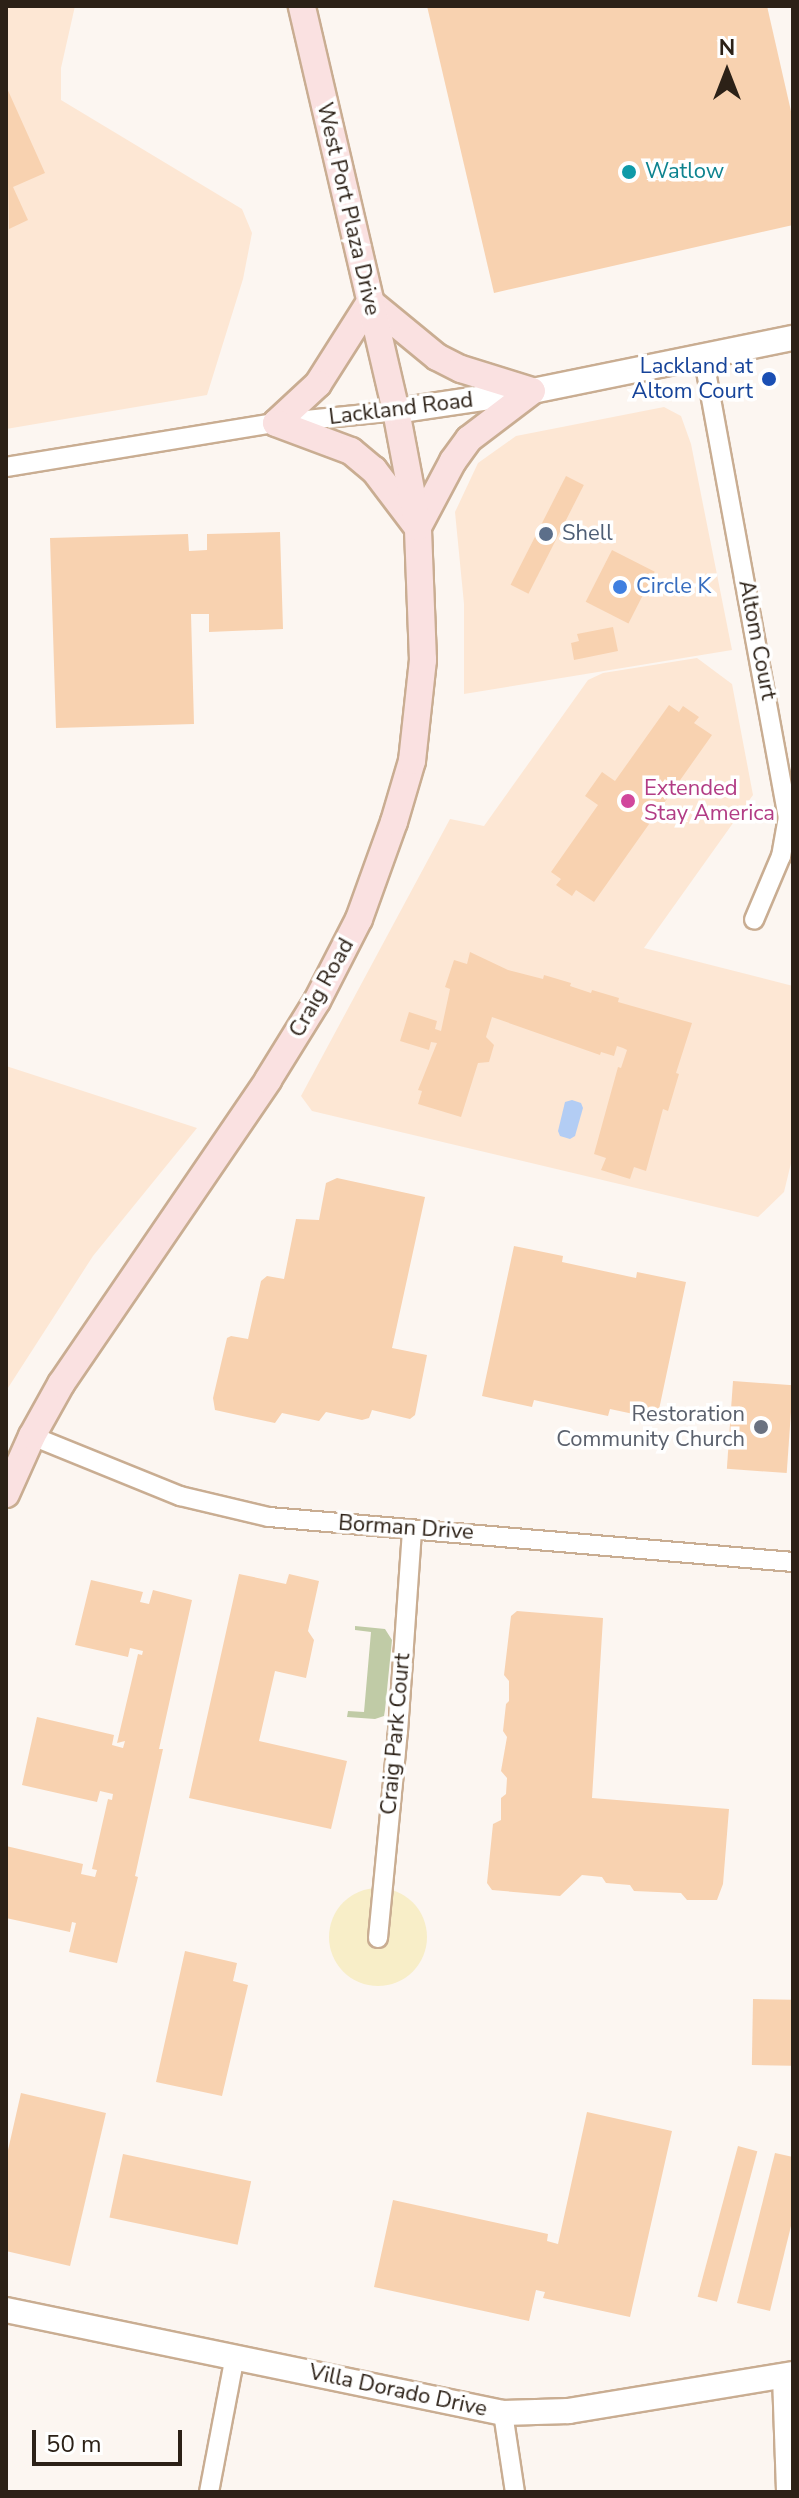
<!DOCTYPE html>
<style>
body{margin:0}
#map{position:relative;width:799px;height:2498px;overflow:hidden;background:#fcf6f1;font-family:"Nunito Sans",sans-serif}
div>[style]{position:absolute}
.built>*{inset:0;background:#fde7d4}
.green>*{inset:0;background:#c0cba6}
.sand>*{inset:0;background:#f8eec8}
.round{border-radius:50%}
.water>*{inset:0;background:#b3cdf4}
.building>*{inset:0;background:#f8d2b0;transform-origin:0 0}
.roads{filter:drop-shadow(2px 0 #c9ad92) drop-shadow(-2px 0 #c9ad92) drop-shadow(0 2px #c9ad92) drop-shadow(0 -2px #c9ad92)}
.minor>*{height:18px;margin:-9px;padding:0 9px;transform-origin:9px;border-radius:9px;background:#fff}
.tertiary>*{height:24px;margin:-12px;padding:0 12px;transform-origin:12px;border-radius:12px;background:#fff}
.secondary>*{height:26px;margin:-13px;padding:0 13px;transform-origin:13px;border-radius:13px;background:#fae1e1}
.dots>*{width:22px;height:22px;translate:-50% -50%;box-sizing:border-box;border:4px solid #fff;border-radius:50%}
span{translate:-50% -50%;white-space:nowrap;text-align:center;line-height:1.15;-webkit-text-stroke:7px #fff;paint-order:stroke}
.culture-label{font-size:22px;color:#0d838f}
.left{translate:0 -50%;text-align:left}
.street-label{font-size:22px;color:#2c2117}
.transit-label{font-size:22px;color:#164399}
.right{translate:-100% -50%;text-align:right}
.service-label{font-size:22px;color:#4e5e75}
.shop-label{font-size:22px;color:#366cbe}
.hotel-label{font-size:22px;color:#b23c85}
.worship-label{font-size:22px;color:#5b616d}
.frame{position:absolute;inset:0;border:8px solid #2c2117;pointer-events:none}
.north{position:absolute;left:687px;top:32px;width:80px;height:80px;-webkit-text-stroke:6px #fff;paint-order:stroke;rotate:0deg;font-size:22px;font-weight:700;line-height:32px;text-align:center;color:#2c2117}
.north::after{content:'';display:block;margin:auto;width:28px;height:36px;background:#2c2117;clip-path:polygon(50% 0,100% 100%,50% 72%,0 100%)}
.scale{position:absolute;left:32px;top:2430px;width:150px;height:36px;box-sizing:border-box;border:4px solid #2c2117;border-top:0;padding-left:10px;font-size:24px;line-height:28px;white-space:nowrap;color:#2c2117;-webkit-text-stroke:6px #fff;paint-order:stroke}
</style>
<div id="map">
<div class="built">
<div style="clip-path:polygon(6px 6px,75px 6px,61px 68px,61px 100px,242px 209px,252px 233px,243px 279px,207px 395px,6px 429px)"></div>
<div style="clip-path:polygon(664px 407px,681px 416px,691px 444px,732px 650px,464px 694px,464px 604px,455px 512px,478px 463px,516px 436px)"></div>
<div style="clip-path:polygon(697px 658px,732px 684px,753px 795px,644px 948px,793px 986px,793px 1155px,784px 1192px,758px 1217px,312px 1111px,301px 1096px,450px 819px,484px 826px,588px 680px,603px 673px)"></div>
<div style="clip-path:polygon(6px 1066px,197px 1128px,93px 1256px,6px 1391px)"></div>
</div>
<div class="green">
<div style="clip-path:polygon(355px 1626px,385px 1629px,392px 1640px,385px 1710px,384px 1716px,375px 1719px,347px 1717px,348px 1711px,364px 1712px,371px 1632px,355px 1630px)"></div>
</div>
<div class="sand">
<div class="round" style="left:329px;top:1888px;width:98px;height:98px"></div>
</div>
<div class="water">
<div style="clip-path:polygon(572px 1100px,581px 1103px,583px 1108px,575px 1136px,570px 1139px,560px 1136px,558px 1131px,565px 1102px)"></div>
</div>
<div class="building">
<div style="clip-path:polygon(427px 6px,767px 6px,793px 120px,793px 225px,494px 293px)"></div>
<div style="clip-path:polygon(6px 86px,45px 173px,13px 187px,28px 220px,9px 229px)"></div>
<div style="left:566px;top:476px;width:20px;height:122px;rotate:27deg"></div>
<div style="clip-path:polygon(280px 532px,283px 629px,209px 632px,209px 614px,191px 614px,194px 724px,56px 728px,50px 538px,188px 534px,189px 551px,207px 550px,207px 534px)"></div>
<div style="left:612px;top:550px;width:48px;height:58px;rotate:27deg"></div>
<div style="clip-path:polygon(613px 627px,618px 651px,574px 660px,571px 643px,579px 641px,577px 634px)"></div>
<div style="clip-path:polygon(669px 705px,679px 712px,683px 706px,699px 717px,694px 723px,712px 735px,594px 902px,576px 890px,572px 896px,556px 885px,561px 879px,551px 872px,598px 805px,585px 796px,602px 772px,615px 781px)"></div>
<div style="clip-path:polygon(470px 952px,508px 970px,543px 979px,544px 975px,571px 983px,570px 986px,591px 993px,592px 990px,619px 998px,618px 1002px,692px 1023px,676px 1073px,679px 1074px,668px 1111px,663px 1109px,646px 1171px,634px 1167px,630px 1179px,601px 1170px,606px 1158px,594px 1154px,618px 1067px,621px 1068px,627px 1050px,623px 1048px,617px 1046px,614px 1056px,601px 1052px,600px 1055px,492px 1017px,486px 1037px,494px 1045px,489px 1062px,478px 1063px,461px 1117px,418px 1104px,422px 1091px,418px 1090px,437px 1043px,431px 1042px,429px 1050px,400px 1041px,409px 1012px,437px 1021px,435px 1029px,441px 1031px,450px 989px,445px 987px,454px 960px,467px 964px)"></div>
<div style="clip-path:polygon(337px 1178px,425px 1197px,392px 1348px,427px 1355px,415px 1415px,410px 1419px,372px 1410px,369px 1418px,362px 1420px,326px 1412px,319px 1421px,282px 1413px,275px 1423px,215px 1410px,213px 1398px,227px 1338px,231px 1336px,248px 1339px,261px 1281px,267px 1276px,284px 1279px,296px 1219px,319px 1220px,326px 1183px)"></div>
<div style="clip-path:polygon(514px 1246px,563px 1256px,562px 1262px,636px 1278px,637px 1272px,686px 1282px,657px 1419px,610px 1409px,608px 1416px,534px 1400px,532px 1407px,482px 1396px)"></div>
<div style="left:733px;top:1381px;width:60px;height:88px;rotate:4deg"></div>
<div style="clip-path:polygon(239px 1574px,286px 1584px,289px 1574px,319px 1581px,308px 1631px,314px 1640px,306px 1678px,275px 1671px,259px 1741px,347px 1761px,331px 1829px,189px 1798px)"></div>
<div style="clip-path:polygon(91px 1580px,143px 1592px,140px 1602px,149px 1604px,153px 1590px,192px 1600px,159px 1749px,163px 1749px,135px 1876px,138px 1877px,117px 1963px,69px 1952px,76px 1923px,72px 1922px,70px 1932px,6px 1918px,6px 1846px,83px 1864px,81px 1874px,95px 1877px,97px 1870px,92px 1869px,108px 1799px,112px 1800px,113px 1794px,100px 1791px,97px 1802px,22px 1785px,37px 1717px,114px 1735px,112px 1745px,123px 1748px,125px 1741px,117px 1743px,138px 1654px,142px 1655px,143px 1651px,130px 1648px,128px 1657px,75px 1645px)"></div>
<div style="clip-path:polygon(517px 1611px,603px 1618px,592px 1798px,729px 1809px,723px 1884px,717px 1900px,687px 1900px,681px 1893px,634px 1891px,630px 1885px,606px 1883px,602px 1877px,582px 1875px,560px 1896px,492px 1890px,487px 1883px,493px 1824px,501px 1820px,501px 1798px,506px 1794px,507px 1778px,501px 1771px,507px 1737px,503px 1731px,506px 1704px,509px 1701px,509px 1681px,504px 1675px,511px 1616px)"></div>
<div style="clip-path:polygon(185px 1951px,237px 1963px,233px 1981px,248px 1985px,222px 2096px,156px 2082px)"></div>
<div style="left:753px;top:1999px;width:40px;height:66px;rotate:1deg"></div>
<div style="clip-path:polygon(21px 2093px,106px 2113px,70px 2266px,6px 2251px,6px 2159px)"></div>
<div style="clip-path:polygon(587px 2112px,672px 2131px,630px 2317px,543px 2298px,545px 2292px,536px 2290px,529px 2321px,374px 2287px,393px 2200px,548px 2234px,547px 2241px,558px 2244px)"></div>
<div style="left:738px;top:2146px;width:20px;height:156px;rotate:15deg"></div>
<div style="clip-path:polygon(775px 2153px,793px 2157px,793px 2218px,770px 2311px,737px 2303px)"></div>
<div style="left:123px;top:2154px;width:131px;height:65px;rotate:12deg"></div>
</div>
<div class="roads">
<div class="minor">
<div style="left:703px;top:355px;width:470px;rotate:79.6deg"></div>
<div style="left:788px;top:817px;width:40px;rotate:100deg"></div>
<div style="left:781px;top:856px;width:69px;rotate:112.9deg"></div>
<div style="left:6px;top:467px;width:274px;rotate:-9.3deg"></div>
<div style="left:276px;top:423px;width:121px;rotate:-5.7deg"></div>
<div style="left:32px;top:1436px;width:160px;rotate:22.1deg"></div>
<div style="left:180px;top:1496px;width:91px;rotate:13.3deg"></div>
<div style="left:269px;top:1517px;width:526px;rotate:4.91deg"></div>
<div style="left:378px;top:1938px;width:208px;rotate:-84.5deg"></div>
<div style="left:398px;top:1731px;width:202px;rotate:-86deg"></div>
<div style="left:782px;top:2376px;width:116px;rotate:88deg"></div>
<div style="left:503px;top:2413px;width:80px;rotate:81.4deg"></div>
<div style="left:209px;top:2492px;width:138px;rotate:-79.2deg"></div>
</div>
<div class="tertiary">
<div style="left:396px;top:411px;width:137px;rotate:-8.4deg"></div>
<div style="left:532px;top:391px;width:266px;rotate:-11.5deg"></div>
<div style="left:6px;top:2310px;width:508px;rotate:11.71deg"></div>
<div style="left:503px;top:2413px;width:66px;rotate:-1.7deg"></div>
<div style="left:569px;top:2411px;width:227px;rotate:-9.4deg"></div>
</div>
<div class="secondary">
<div style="left:370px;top:302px;width:97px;rotate:122.4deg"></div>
<div style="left:318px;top:384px;width:57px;rotate:137.1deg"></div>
<div style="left:276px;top:423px;width:80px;rotate:20.5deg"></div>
<div style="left:351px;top:451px;width:30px;rotate:40deg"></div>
<div style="left:374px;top:470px;width:68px;rotate:52.8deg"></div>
<div style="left:370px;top:302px;width:87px;rotate:39.4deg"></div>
<div style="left:437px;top:357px;width:27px;rotate:27deg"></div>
<div style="left:461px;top:369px;width:74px;rotate:17.2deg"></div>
<div style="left:418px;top:527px;width:75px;rotate:-62.1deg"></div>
<div style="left:453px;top:461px;width:27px;rotate:-54deg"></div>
<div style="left:469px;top:439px;width:79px;rotate:-37.3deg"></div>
<div style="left:6px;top:1494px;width:64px;rotate:-65.9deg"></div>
<div style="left:32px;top:1436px;width:60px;rotate:-60.9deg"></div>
<div style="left:61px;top:1384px;width:368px;rotate:-55.7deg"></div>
<div style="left:268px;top:1080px;width:93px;rotate:-58.2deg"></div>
<div style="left:317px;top:1001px;width:92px;rotate:-62.9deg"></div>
<div style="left:359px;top:919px;width:103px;rotate:-70.2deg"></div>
<div style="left:394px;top:822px;width:64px;rotate:-73.6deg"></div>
<div style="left:412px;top:761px;width:102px;rotate:-83.8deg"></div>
<div style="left:423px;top:660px;width:133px;rotate:-92.2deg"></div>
<div style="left:418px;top:527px;width:118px;rotate:-100.7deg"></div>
<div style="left:396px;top:411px;width:416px;rotate:-103.1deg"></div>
</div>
</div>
<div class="dots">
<div style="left:629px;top:172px;background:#0f9aa8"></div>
<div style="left:769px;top:379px;background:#1a4fb4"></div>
<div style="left:546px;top:534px;background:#5c6f8a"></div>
<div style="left:620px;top:587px;background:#3f7fe0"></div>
<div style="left:628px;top:801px;background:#d1479c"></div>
<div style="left:761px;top:1427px;background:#6b7280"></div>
</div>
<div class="culture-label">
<span class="left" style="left:645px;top:172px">Watlow</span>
</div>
<div class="street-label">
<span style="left:348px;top:209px;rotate:77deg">West Port Plaza Drive</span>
<span style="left:401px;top:409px;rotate:-7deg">Lackland Road</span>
<span style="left:757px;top:640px;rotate:79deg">Altom Court</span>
<span style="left:322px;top:988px;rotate:-61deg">Craig Road</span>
<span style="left:406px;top:1528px;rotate:4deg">Borman Drive</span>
<span style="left:396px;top:1734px;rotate:-85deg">Craig Park Court</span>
<span style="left:398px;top:2391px;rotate:12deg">Villa Dorado Drive</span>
</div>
<div class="transit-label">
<span class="right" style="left:753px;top:379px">Lackland at<br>Altom Court</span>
</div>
<div class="service-label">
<span class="left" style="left:562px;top:534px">Shell</span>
</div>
<div class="shop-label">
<span class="left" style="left:636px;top:587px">Circle K</span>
</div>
<div class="hotel-label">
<span class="left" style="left:644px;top:801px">Extended<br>Stay America</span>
</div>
<div class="worship-label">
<span class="right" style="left:745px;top:1427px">Restoration<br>Community Church</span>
</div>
<div class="frame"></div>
<div class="north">N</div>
<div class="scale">50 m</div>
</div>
